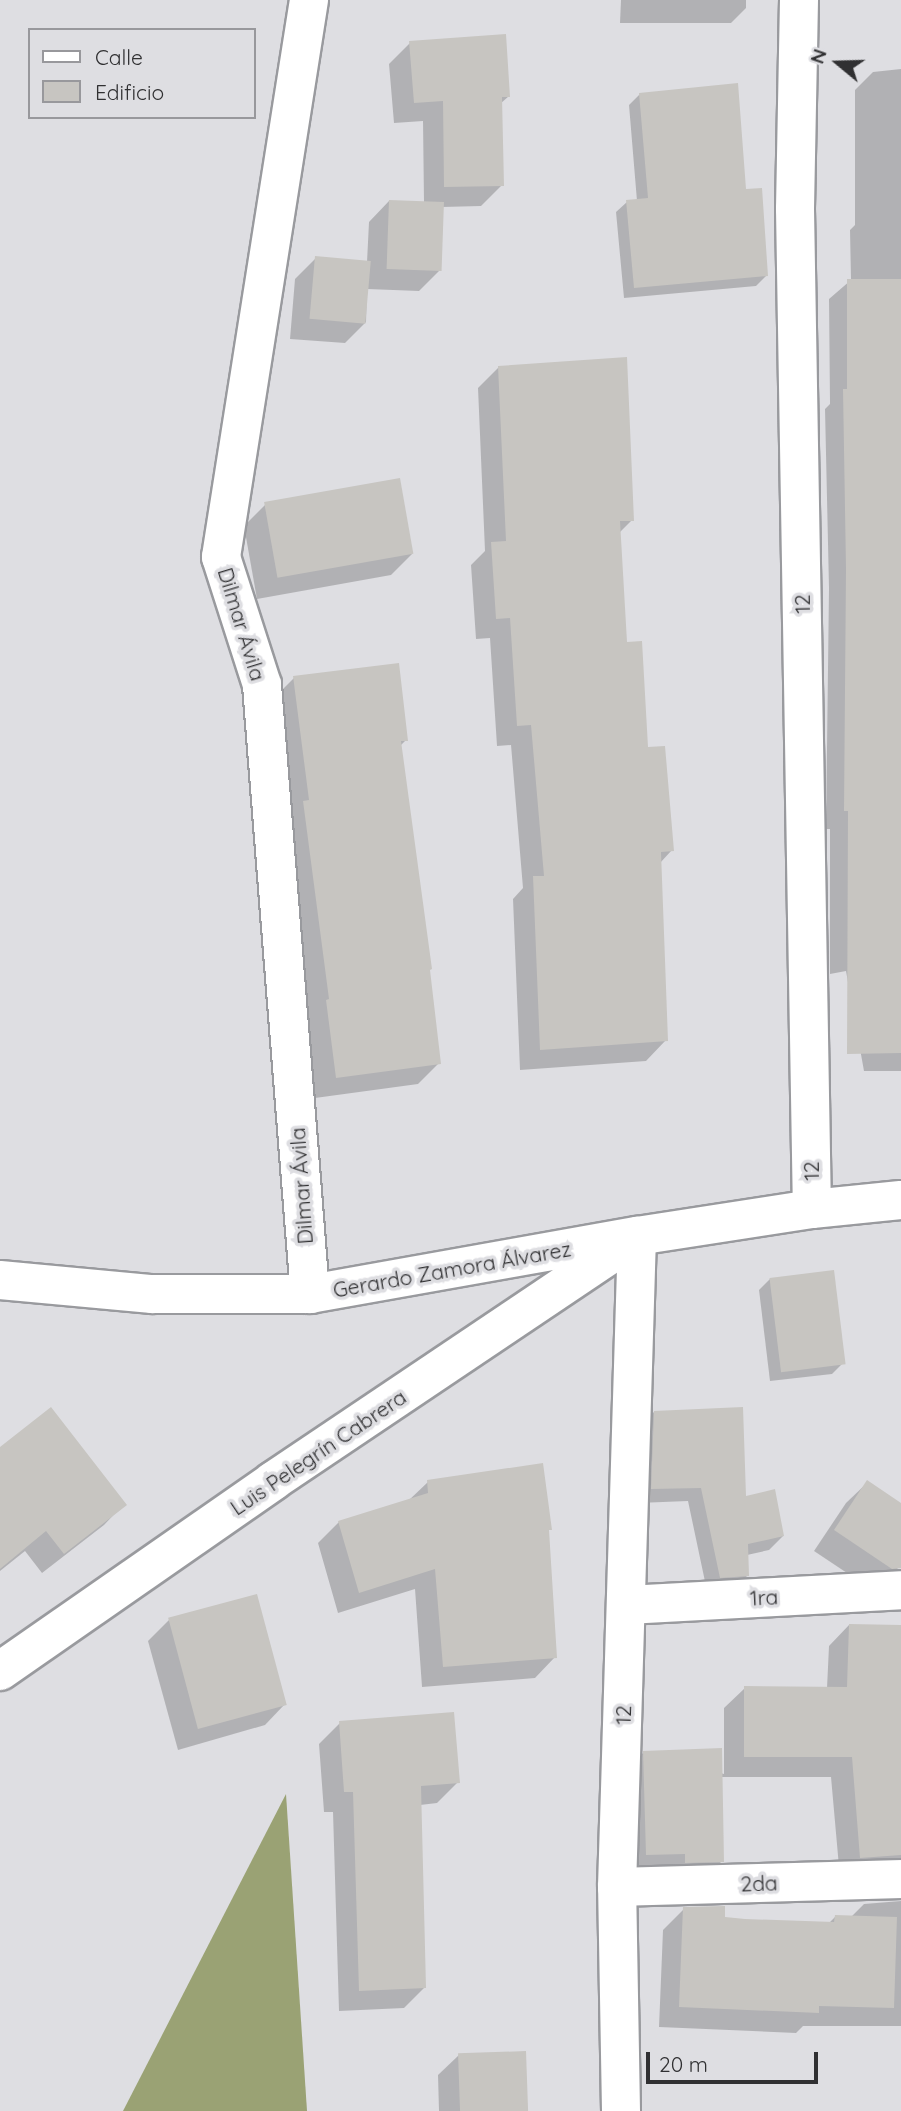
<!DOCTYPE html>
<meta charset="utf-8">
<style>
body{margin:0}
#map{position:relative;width:901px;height:2111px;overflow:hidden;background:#dedee2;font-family:Quicksand,sans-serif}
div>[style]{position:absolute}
.forest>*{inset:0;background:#9aa274}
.shadow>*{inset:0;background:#0003}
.building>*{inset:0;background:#c7c5c1;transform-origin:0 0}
.roads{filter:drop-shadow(2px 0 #999a9e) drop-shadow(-2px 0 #999a9e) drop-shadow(0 2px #999a9e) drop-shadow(0 -2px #999a9e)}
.street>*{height:38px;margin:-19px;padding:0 19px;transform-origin:19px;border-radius:19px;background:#fff}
span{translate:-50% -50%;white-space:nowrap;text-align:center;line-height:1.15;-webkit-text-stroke:7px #dedee2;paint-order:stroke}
.street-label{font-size:21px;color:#303032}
.legend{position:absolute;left:28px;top:28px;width:228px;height:91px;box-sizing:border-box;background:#dedee2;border:2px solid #98989c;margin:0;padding:9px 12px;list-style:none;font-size:21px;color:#303032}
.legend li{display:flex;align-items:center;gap:14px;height:35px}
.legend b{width:35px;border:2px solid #98989c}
.north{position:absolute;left:803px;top:28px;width:70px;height:70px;-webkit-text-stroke:5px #dedee2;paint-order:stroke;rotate:289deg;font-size:19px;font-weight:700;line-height:28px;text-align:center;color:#303032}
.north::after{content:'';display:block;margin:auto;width:24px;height:32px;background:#303032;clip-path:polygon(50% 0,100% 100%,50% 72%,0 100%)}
.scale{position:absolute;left:646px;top:2052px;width:172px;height:32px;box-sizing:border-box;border:4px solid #303032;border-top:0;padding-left:9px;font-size:21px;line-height:24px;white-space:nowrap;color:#303032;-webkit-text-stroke:5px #dedee2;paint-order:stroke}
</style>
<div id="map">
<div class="forest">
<div style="clip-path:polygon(286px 1794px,307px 2111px,123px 2111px)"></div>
</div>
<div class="shadow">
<div style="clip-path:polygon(621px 0,746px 0,746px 8px,731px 23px,620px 23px)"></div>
<div style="clip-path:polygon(410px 43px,509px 96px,500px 104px,502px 185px,481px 206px,442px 207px,440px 270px,419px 291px,367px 289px,366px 322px,345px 343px,290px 339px,295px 279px,316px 258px,367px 262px,369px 222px,389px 201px,424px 203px,423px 121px,394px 123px,389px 64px)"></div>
<div style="clip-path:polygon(901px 69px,901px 1071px,864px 1071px,846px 971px,830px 974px,830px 829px,826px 829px,829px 588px,825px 409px,830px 404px,829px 299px,851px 280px,850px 230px,855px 225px,855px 90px,873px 72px)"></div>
<div style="clip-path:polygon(640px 94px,745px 191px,766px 276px,756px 286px,624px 298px,616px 212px,627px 202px,637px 201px,629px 105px)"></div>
<div style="clip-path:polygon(499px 367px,632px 520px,619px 533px,626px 644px,647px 749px,672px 850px,660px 863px,666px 1040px,646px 1061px,520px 1070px,513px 899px,523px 888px,511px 745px,497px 746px,490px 638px,476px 639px,471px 565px,485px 551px,478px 388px)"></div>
<div style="clip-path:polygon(265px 505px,412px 554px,391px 575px,257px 599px,244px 526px)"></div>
<div style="clip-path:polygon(294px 678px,406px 740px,400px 746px,439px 1063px,418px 1084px,315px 1098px,306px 1022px,309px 1019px,283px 823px,273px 699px)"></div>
<div style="clip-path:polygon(770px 1279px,843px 1363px,832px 1374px,770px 1381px,759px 1290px)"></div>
<div style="clip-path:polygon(654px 1412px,783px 1536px,769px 1550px,747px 1555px,747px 1576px,733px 1590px,707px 1591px,688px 1501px,638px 1503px,640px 1426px)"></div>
<div style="clip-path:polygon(0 1449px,124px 1504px,104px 1525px,42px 1573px,25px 1551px,0 1571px)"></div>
<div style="clip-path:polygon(428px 1482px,550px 1529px,547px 1532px,555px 1657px,535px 1678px,422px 1687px,415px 1589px,338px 1613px,318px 1543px,339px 1522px,408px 1501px)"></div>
<div style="clip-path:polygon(867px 1483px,901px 1505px,901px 1565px,878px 1588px,871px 1589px,814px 1551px,846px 1503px)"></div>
<div style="clip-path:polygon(169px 1620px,285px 1704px,265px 1725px,178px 1750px,148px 1641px)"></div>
<div style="clip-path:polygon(849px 1625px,901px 1627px,901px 1895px,840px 1878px,831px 1777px,720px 1777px,722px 1861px,701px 1882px,625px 1875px,623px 1773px,644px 1752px,724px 1774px,724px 1708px,745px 1688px,827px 1688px,829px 1646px)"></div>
<div style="clip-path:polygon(340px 1723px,458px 1782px,437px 1803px,420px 1805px,425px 1987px,404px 2008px,339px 2011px,333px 1812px,324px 1812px,319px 1744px)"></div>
<div style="clip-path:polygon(901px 1901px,901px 2026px,803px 2026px,796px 2033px,659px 2027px,663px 1930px,684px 1909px,723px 1919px,828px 1924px,835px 1917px,851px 1917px,864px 1904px)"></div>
<div style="clip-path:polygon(459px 2055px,527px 2111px,439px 2111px,438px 2075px)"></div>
</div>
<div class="building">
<div style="clip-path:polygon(506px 34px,510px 97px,502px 97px,504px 186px,444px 187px,443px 101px,414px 103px,409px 41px)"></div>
<div style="clip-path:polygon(738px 83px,746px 189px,762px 188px,768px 276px,634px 288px,626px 200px,648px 198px,639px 93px)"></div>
<div style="left:389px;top:200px;width:55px;height:69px;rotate:2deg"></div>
<div style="left:315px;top:256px;width:56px;height:63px;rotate:5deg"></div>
<div style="clip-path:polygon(847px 279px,901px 279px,901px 1053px,847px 1054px,848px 811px,844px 811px,846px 569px,843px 389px,847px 389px)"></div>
<div style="clip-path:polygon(627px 357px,634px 521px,620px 521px,627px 642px,642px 641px,648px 747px,665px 746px,674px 851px,661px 852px,668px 1041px,540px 1050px,533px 876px,544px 876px,531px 725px,517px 726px,510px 618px,496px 619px,491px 542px,506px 541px,498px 366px)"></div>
<div style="left:400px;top:478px;width:77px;height:138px;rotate:80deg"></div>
<div style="clip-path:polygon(399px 663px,408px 741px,401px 741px,432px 969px,430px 970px,441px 1064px,336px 1078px,326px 1000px,329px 999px,303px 801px,309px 800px,293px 676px)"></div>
<div style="left:834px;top:1270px;width:95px;height:65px;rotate:83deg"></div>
<div style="clip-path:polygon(51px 1407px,127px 1505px,64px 1554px,46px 1531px,0 1569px,0 1447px)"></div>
<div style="clip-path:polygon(743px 1407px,746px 1496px,775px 1489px,784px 1536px,748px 1544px,749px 1576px,720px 1578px,701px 1488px,651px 1489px,654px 1411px)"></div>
<div style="clip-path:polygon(543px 1463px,552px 1530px,549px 1530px,557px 1658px,443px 1667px,435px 1569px,359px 1593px,338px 1521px,428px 1493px,427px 1480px)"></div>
<div style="clip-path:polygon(867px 1480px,901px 1503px,901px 1568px,892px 1569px,834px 1530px)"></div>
<div style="left:257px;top:1594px;width:115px;height:92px;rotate:75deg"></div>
<div style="clip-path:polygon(849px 1624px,901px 1625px,901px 1855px,860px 1858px,852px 1757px,744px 1757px,744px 1686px,847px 1687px)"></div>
<div style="clip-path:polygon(454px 1712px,460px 1783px,421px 1786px,426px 1988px,359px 1991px,353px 1792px,344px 1792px,339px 1721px)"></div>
<div style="clip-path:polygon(722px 1748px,724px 1862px,685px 1863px,685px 1854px,646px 1855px,643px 1751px)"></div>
<div style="clip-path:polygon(725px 1906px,725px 1917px,745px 1919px,834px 1922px,835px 1915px,897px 1917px,894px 2008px,819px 2006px,819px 2013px,679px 2007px,683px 1907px)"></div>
<div style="left:526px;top:2051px;width:60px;height:68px;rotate:88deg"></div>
</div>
<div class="roads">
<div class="street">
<div style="left:309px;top:0;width:564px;rotate:98.98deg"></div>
<div style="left:221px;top:557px;width:134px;rotate:72.2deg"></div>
<div style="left:262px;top:685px;width:611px;rotate:85.49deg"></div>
<div style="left:799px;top:0;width:209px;rotate:91.1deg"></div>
<div style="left:795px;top:209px;width:1000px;rotate:89.03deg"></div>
<div style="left:0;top:1280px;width:153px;rotate:5.3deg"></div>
<div style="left:152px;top:1294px;width:158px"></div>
<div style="left:310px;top:1294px;width:332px;rotate:-10.1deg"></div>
<div style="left:637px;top:1236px;width:177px;rotate:-8.8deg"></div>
<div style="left:812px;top:1209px;width:89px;rotate:-5.8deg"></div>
<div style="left:627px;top:1605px;width:274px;rotate:-3.1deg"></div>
<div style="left:0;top:1671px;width:333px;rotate:-34.8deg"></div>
<div style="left:273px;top:1481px;width:423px;rotate:-33.9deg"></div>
<div style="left:617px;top:1887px;width:284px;rotate:-1.6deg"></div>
<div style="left:621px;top:2111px;width:224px;rotate:-91deg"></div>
<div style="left:617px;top:1887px;width:651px;rotate:-88.24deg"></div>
</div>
</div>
<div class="street-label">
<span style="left:802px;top:604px;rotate:-91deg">12</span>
<span style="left:242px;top:624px;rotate:73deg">Dilmar Ávila</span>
<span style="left:811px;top:1171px;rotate:-91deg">12</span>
<span style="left:301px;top:1186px;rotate:-94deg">Dilmar Ávila</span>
<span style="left:452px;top:1269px;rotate:-10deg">Gerardo Zamora Álvarez</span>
<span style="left:318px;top:1452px;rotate:-34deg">Luis Pelegrín Cabrera</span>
<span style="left:764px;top:1597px;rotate:-3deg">1ra</span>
<span style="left:623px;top:1715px;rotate:-88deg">12</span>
<span style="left:759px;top:1883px;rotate:-2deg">2da</span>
</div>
<ul class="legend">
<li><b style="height:9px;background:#fff"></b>Calle</li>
<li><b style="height:19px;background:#c7c5c1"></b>Edificio</li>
</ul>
<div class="north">N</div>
<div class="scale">20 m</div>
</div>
